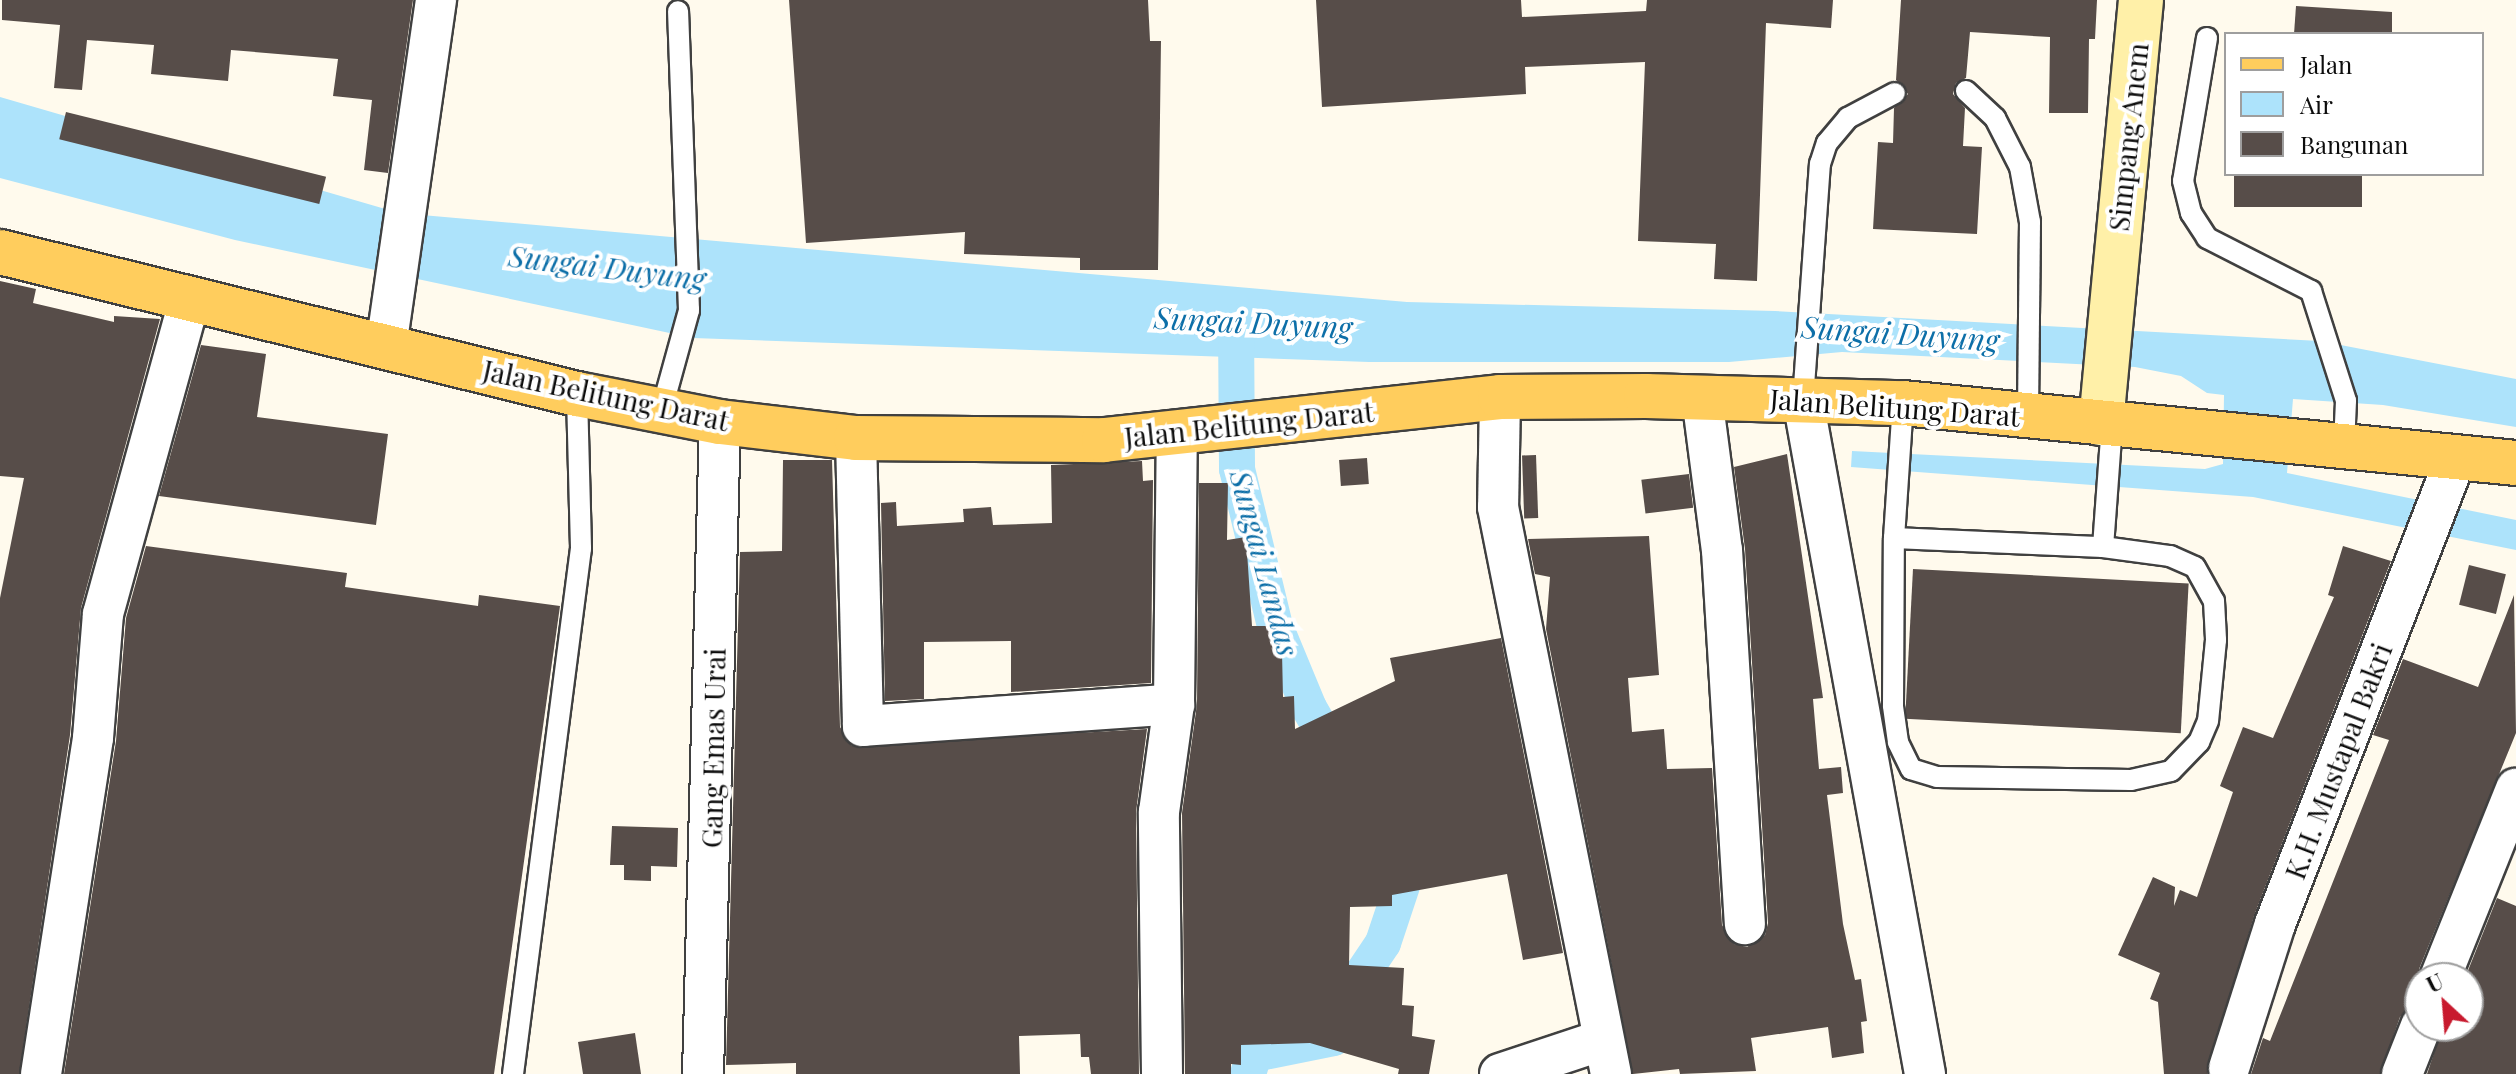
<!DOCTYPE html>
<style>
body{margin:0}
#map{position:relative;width:2516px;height:1074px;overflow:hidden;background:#fffaed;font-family:"Playfair Display",serif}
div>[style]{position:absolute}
.water>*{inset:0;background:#ade3fb}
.canal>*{height:36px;margin:-18px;padding:0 18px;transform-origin:18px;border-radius:18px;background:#ade3fb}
.building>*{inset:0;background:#574d49;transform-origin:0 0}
.roads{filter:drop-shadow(2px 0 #404040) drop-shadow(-2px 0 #404040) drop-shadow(0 2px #404040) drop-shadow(0 -2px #404040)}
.lane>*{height:20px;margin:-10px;padding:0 10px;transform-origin:10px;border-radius:10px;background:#fff}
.street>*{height:40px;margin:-20px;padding:0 20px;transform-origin:20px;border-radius:20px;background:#fff}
.secondary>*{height:44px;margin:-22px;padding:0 22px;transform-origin:22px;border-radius:22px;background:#fff0a8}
.primary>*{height:44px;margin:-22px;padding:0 22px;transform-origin:22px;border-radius:22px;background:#ffcd5d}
span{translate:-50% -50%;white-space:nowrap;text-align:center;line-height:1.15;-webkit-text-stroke:8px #fff;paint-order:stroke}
.street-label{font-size:28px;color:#0d0d0d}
.water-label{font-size:30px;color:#0d6fa8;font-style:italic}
.legend{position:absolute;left:2224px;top:32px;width:260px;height:144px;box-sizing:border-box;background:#fff;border:2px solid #9e9e9e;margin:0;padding:10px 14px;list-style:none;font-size:24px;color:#0d0d0d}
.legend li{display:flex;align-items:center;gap:16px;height:40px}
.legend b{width:40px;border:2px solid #9e9e9e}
.north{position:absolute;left:2404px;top:962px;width:80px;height:80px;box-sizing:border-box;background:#fff;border:2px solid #9e9e9e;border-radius:50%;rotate:334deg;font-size:22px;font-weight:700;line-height:32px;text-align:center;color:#0d0d0d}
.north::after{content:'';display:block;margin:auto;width:28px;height:36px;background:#c81a2e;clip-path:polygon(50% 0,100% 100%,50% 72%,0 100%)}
</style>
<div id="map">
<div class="water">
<div style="clip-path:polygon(0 97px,399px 213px,1407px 302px,1775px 311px,2320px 341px,2516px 379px,2516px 427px,2383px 405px,2293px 399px,2287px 473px,2516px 520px,2516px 550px,2253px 497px,1851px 467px,1852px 451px,2205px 469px,2223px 464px,2224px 395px,2207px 393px,2181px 376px,2135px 367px,1842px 352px,1729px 362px,1369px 362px,693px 338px,235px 240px,0 178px)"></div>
</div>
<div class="canal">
<div style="left:1236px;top:322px;width:147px;rotate:89.6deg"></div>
<div style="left:1237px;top:469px;width:162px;rotate:76.4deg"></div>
<div style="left:1275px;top:626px;width:89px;rotate:67.5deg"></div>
<div style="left:1309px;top:708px;width:62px;rotate:60.1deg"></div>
<div style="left:1248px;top:1074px;width:21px;rotate:-73deg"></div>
<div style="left:1254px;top:1054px;width:81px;rotate:-11.4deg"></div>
<div style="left:1333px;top:1038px;width:25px;rotate:-83deg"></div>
<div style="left:1336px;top:1013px;width:84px;rotate:-56.1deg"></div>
<div style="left:1383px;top:943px;width:66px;rotate:-71.6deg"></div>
<div style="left:1404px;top:880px;width:35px;rotate:-95deg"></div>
</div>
<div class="building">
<div style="clip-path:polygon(2px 0,413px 0,388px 173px,364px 170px,372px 100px,333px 96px,338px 59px,231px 50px,228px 81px,151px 74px,154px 45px,87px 40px,82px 90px,54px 88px,60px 25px,2px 20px)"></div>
<div style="clip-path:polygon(789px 0,1148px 0,1150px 41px,1161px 41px,1158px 270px,1080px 270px,1080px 258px,964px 254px,965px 232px,806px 243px)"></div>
<div style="clip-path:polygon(1316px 0,1521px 0,1522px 17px,1646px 11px,1647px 0,1833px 0,1831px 28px,1766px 23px,1757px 281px,1714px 279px,1716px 244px,1638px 241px,1645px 62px,1525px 67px,1526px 94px,1322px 107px)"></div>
<div style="clip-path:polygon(1901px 0,2097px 0,2095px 39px,2089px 39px,2088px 113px,2049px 113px,2050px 37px,1970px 32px,1966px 78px,1956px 83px,1953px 94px,1965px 108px,1963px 146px,1982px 147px,1977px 234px,1873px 229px,1878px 142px,1893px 143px,1894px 108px,1908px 94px,1896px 80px)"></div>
<div style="clip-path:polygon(2296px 6px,2392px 12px,2392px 34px,2294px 34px)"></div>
<div style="left:66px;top:112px;width:268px;height:28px;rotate:14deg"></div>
<div style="left:2234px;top:174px;width:128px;height:33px"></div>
<div style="clip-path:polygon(0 281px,36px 289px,33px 303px,114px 322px,114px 316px,160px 319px,81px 608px,70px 735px,19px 1074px,0 1074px,0 598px,24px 478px,0 476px)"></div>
<div style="clip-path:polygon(201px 345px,266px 354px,257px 417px,388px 434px,376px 525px,159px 496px)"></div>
<div style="clip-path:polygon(1787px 454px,1823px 698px,1813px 699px,1819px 769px,1841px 767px,1843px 793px,1827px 795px,1843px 924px,1855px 980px,1861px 979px,1867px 1021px,1861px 1022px,1864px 1053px,1832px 1058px,1828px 1027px,1751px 1038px,1756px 1071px,1680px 1074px,1679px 1069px,1633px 1074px,1546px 629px,1550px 577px,1535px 574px,1528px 539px,1649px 536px,1659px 675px,1628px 678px,1632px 732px,1664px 729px,1667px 769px,1712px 768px,1722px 925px,1734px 944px,1747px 947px,1765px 935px,1768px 923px,1745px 549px,1734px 467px)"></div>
<div style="left:1536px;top:455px;width:63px;height:14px;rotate:88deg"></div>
<div style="left:1367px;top:458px;width:26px;height:28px;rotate:86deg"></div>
<div style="clip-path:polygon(783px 460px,832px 460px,840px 727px,852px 746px,1147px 729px,1136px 812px,1139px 1074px,1091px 1074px,1089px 1057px,1081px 1057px,1080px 1034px,1019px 1036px,1020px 1074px,796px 1074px,796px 1063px,726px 1065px,740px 552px,782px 551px)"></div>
<div style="clip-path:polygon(1142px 461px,1143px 481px,1153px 480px,1151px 683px,1011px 692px,1011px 641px,924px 642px,924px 699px,885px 701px,881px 503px,896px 502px,897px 526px,964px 522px,963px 509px,991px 507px,993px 525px,1052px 523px,1051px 465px)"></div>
<div style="left:1689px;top:474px;width:34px;height:48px;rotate:83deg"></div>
<div style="clip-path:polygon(1199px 483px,1228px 483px,1227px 540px,1246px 537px,1252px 626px,1274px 626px,1274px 652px,1282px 652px,1283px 697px,1294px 696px,1295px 729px,1395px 681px,1390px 658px,1501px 638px,1563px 953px,1523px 960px,1507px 874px,1392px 895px,1392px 906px,1350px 907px,1349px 965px,1404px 968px,1402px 1005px,1414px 1006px,1412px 1036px,1435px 1040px,1429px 1074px,1398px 1074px,1399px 1069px,1310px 1043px,1241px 1045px,1241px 1065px,1231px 1064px,1231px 1074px,1185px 1074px,1182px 813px,1197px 704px)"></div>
<div style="clip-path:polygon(146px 546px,347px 573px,345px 587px,478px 606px,479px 595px,560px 606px,494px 1074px,64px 1074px,116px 741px,126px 618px)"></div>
<div style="clip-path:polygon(2343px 546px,2391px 561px,2254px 916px,2207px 1074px,2164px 1074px,2158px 1002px,2150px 999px,2160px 973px,2118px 955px,2153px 877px,2175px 887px,2174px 906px,2180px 890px,2197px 897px,2233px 792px,2220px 786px,2243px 727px,2273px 738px,2334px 597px,2328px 595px)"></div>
<div style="left:2469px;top:565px;width:38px;height:41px;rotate:14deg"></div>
<div style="left:1913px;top:569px;width:276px;height:150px;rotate:3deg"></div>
<div style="clip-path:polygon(2514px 595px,2516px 733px,2419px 969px,2420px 1003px,2400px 1017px,2380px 1074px,2251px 1074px,2263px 1038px,2270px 1041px,2389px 740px,2373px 735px,2403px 659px,2478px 687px)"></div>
<div style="clip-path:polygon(612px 826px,678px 828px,677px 867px,651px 866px,651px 881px,624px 880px,624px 865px,610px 865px)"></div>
<div style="clip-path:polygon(2497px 898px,2516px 906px,2516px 1074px,2427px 1074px,2443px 1026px,2468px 1026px,2465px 978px)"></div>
<div style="clip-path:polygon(635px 1033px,641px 1074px,583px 1074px,578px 1042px)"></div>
</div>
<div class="roads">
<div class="lane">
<div style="left:2207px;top:38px;width:145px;rotate:99.5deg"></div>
<div style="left:2183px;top:181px;width:33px;rotate:76deg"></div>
<div style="left:2191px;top:213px;width:30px;rotate:57deg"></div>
<div style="left:2207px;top:238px;width:117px;rotate:27deg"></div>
<div style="left:2311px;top:291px;width:115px;rotate:72.3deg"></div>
<div style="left:2346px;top:401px;width:44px;rotate:92.6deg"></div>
<div style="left:1966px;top:91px;width:40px;rotate:43deg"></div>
<div style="left:1995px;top:118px;width:55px;rotate:63deg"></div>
<div style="left:2020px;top:167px;width:56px;rotate:79.7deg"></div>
<div style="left:2030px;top:222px;width:194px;rotate:90.6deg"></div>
<div style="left:1803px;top:400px;width:237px;rotate:-85.9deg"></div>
<div style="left:1820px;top:164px;width:22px;rotate:-72deg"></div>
<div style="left:1827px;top:143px;width:33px;rotate:-50deg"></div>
<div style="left:1848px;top:118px;width:53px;rotate:-28deg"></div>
<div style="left:661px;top:412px;width:106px;rotate:-74.6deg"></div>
<div style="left:689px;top:310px;width:299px;rotate:-92.1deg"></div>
<div style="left:1894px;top:538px;width:209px;rotate:2.5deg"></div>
<div style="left:2103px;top:547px;width:68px;rotate:7.7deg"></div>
<div style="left:2170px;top:556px;width:27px;rotate:24deg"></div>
<div style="left:2195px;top:567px;width:39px;rotate:61deg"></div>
<div style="left:2214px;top:601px;width:39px;rotate:87deg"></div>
<div style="left:2216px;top:640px;width:81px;rotate:95.6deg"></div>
<div style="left:2208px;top:721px;width:23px;rotate:113deg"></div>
<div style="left:2199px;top:742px;width:40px;rotate:134deg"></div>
<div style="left:2171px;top:771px;width:41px;rotate:167.3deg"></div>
<div style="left:2131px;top:780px;width:194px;rotate:-179.1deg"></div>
<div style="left:1937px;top:777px;width:27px;rotate:-163deg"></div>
<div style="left:1911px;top:769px;width:30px;rotate:-116deg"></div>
<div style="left:1898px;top:742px;width:37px;rotate:-98deg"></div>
<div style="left:1893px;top:705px;width:167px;rotate:-89.7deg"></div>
<div style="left:1894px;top:538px;width:135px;rotate:-86.2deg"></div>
<div style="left:2103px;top:547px;width:123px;rotate:-85.8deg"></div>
<div style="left:513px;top:1074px;width:530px;rotate:-82.63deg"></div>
<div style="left:581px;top:548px;width:154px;rotate:-91.5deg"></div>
</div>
<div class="street">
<div style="left:386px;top:347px;width:351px;rotate:-81.8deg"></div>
<div style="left:1500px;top:397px;width:110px;rotate:91deg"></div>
<div style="left:1498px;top:507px;width:578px;rotate:78.73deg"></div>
<div style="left:1702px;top:397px;width:154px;rotate:82.6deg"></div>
<div style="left:1722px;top:550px;width:375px;rotate:86.5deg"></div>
<div style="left:1803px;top:400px;width:685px;rotate:79.74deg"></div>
<div style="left:856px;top:438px;width:288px;rotate:88.6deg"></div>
<div style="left:863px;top:726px;width:312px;rotate:-4deg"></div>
<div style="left:2440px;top:978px;width:204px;rotate:-68.1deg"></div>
<div style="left:2229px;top:1068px;width:151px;rotate:-72.3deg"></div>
<div style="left:2275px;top:924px;width:500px;rotate:-68.8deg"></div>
<div style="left:41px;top:1074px;width:340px;rotate:-81.2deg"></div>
<div style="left:93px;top:738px;width:124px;rotate:-85.4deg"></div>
<div style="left:103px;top:614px;width:325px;rotate:-74.6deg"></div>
<div style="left:703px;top:1074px;width:652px;rotate:-88.51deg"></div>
<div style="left:1162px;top:1074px;width:262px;rotate:-90.7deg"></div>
<div style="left:1159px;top:812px;width:109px;rotate:-82.1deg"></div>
<div style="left:1174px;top:704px;width:273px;rotate:-89.4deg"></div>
<div style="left:1500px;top:1074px;width:108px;rotate:-18.4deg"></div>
<div style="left:2402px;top:1074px;width:52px;rotate:-68.4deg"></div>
</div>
<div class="secondary">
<div style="left:2101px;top:423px;width:425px;rotate:-84.6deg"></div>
</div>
<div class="primary">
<div style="left:0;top:252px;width:594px;rotate:13.83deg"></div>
<div style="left:577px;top:394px;width:146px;rotate:11.1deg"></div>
<div style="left:720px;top:422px;width:137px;rotate:6.7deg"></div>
<div style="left:856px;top:438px;width:248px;rotate:0.5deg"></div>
<div style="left:1104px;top:440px;width:398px;rotate:-6.2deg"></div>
<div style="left:1500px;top:397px;width:146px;rotate:-0.4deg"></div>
<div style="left:1646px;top:396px;width:257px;rotate:1.6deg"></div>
<div style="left:1903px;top:403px;width:616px;rotate:5.59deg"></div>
</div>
</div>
<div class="street-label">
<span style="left:2128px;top:137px;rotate:-84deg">Simpang Anem</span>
<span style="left:606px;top:395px;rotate:12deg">Jalan Belitung Darat</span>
<span style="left:1895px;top:407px;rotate:4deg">Jalan Belitung Darat</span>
<span style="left:1249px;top:424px;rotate:-6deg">Jalan Belitung Darat</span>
<span style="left:713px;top:748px;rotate:-89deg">Gang Emas Urai</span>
<span style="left:2338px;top:761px;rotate:-69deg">K.H. Mustapal Bakri</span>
</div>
<div class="water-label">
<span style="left:607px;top:267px;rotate:7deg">Sungai Duyung</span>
<span style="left:1253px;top:322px;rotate:3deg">Sungai Duyung</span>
<span style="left:1900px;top:333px;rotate:4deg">Sungai Duyung</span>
<span style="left:1265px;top:563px;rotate:75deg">Sungai Landas</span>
</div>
<ul class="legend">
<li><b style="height:10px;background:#ffcd5d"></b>Jalan</li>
<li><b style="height:22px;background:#ade3fb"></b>Air</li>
<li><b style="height:22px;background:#574d49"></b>Bangunan</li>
</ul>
<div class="north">U</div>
</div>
